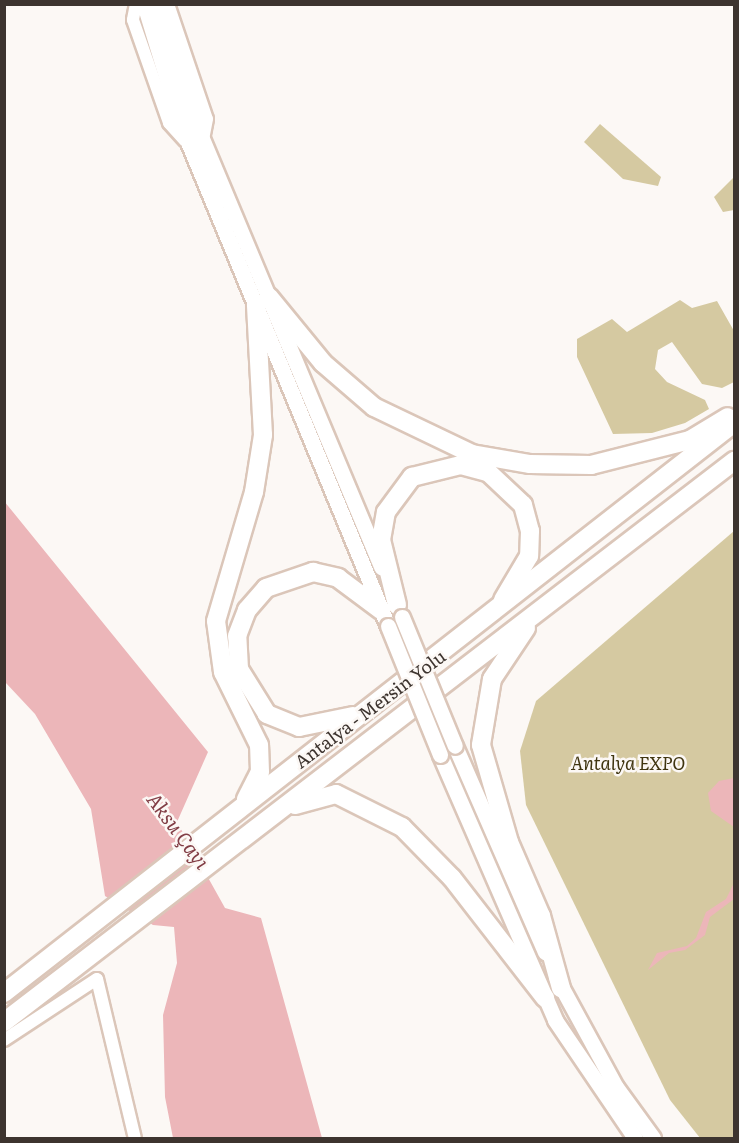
<!DOCTYPE html>
<meta charset="utf-8">
<style>
body{margin:0}
#map{position:relative;width:739px;height:1143px;overflow:hidden;background:#fcf8f5;font-family:Literata,serif}
div>[style]{position:absolute}
.green>*{inset:0;background:#d5c9a1}
.water>*{inset:0;background:#ecb6b9}
.roads{filter:drop-shadow(2px 0 #dbc6b9) drop-shadow(-2px 0 #dbc6b9) drop-shadow(0 2px #dbc6b9) drop-shadow(0 -2px #dbc6b9)}
.minor>*{height:12px;margin:-6px;padding:0 6px;transform-origin:6px;border-radius:6px;background:#fff}
.major>*{height:15px;margin:-7.5px;padding:0 7.5px;transform-origin:7.5px;border-radius:7.5px;background:#fff}
.highway>*{height:18px;margin:-9px;padding:0 9px;transform-origin:9px;border-radius:9px;background:#fff}
.bridges{filter:drop-shadow(2px 0 #dbc6b9) drop-shadow(-2px 0 #dbc6b9) drop-shadow(0 2px #dbc6b9) drop-shadow(0 -2px #dbc6b9)}
.major-bridge>*{height:15px;margin:-7.5px;padding:0 7.5px;transform-origin:7.5px;border-radius:7.5px;background:#fff}
span{translate:-50% -50%;white-space:nowrap;text-align:center;line-height:1.15;-webkit-text-stroke:5px #fcf8f5;paint-order:stroke}
.street-label{font-size:18px;color:#3d342f}
.park-label{font-size:18px;color:#403510;font-style:italic}
.water-label{font-size:20px;color:#823e46;font-style:italic}
.frame{position:absolute;inset:0;border:6px solid #3d342f;pointer-events:none}
</style>
<div id="map">
<div class="green">
<div style="clip-path:polygon(600px 124px,661px 177px,658px 186px,623px 179px,584px 142px)"></div>
<div style="clip-path:polygon(734px 177px,734px 210px,723px 212px,714px 197px)"></div>
<div style="clip-path:polygon(680px 300px,692px 308px,717px 301px,734px 331px,734px 382px,722px 388px,702px 384px,672px 342px,658px 350px,655px 369px,667px 382px,705px 400px,709px 409px,685px 423px,652px 433px,613px 434px,577px 357px,577px 339px,612px 319px,627px 332px)"></div>
<div style="clip-path:polygon(734px 531px,734px 1138px,700px 1138px,670px 1100px,526px 805px,520px 751px,536px 701px)"></div>
</div>
<div class="water">
<div style="clip-path:polygon(4px 501px,208px 752px,177px 822px,225px 908px,261px 918px,322px 1138px,173px 1138px,165px 1097px,163px 1015px,177px 963px,174px 927px,153px 925px,105px 896px,91px 809px,35px 714px,5px 682px)"></div>
<div style="clip-path:polygon(734px 778px,734px 827px,711px 811px,708px 793px,719px 781px)"></div>
<div style="clip-path:polygon(734px 883px,734px 899px,710px 917px,705px 935px,685px 950px,669px 953px,648px 970px,657px 953px,687px 946px,696px 938px,706px 912px,726px 899px)"></div>
</div>
<div class="roads">
<div class="minor">
<div style="left:136px;top:4px;width:16px;rotate:101deg"></div>
<div style="left:133px;top:20px;width:109px;rotate:70.7deg"></div>
<div style="left:169px;top:123px;width:24px;rotate:48deg"></div>
<div style="left:168px;top:4px;width:121px;rotate:71.3deg"></div>
<div style="left:207px;top:119px;width:21px;rotate:101deg"></div>
<div style="left:4px;top:1040px;width:111px;rotate:-33.3deg"></div>
<div style="left:97px;top:979px;width:163px;rotate:76.6deg"></div>
</div>
<div class="major">
<div style="left:144px;top:4px;width:127px;rotate:73deg"></div>
<div style="left:181px;top:125px;width:542px;rotate:67.55deg"></div>
<div style="left:156px;top:8px;width:115px;rotate:71.3deg"></div>
<div style="left:193px;top:117px;width:488px;rotate:67.3deg"></div>
<div style="left:455px;top:746px;width:225px;rotate:66.4deg"></div>
<div style="left:440px;top:755px;width:289px;rotate:66.5deg"></div>
<div style="left:555px;top:1020px;width:143px;rotate:55.9deg"></div>
<div style="left:556px;top:977px;width:125px;rotate:61.4deg"></div>
<div style="left:616px;top:1087px;width:63px;rotate:54deg"></div>
</div>
<div class="highway">
<div style="left:269px;top:297px;width:85px;rotate:50.7deg"></div>
<div style="left:323px;top:363px;width:67px;rotate:40.8deg"></div>
<div style="left:374px;top:407px;width:109px;rotate:25.6deg"></div>
<div style="left:472px;top:454px;width:59px;rotate:9.8deg"></div>
<div style="left:530px;top:464px;width:61px;rotate:0.9deg"></div>
<div style="left:591px;top:465px;width:102px;rotate:-14.2deg"></div>
<div style="left:690px;top:440px;width:44px;rotate:-31.2deg"></div>
<div style="left:397px;top:605px;width:67px;rotate:-103.8deg"></div>
<div style="left:381px;top:540px;width:28px;rotate:-80deg"></div>
<div style="left:386px;top:512px;width:44px;rotate:-53.4deg"></div>
<div style="left:412px;top:477px;width:50px;rotate:-13.8deg"></div>
<div style="left:461px;top:465px;width:28px;rotate:15deg"></div>
<div style="left:488px;top:472px;width:48px;rotate:43.3deg"></div>
<div style="left:523px;top:505px;width:27px;rotate:75deg"></div>
<div style="left:530px;top:531px;width:25px;rotate:92deg"></div>
<div style="left:529px;top:556px;width:51px;rotate:120.6deg"></div>
<div style="left:526px;top:628px;width:61px;rotate:123.7deg"></div>
<div style="left:492px;top:679px;width:67px;rotate:99.5deg"></div>
<div style="left:481px;top:745px;width:101px;rotate:73.9deg"></div>
<div style="left:509px;top:842px;width:81px;rotate:66.6deg"></div>
<div style="left:541px;top:916px;width:75px;rotate:74.5deg"></div>
<div style="left:353px;top:716px;width:55px;rotate:168.5deg"></div>
<div style="left:299px;top:727px;width:35px;rotate:-158deg"></div>
<div style="left:267px;top:714px;width:53px;rotate:-121.9deg"></div>
<div style="left:239px;top:669px;width:33px;rotate:-93deg"></div>
<div style="left:237px;top:636px;width:28px;rotate:-69deg"></div>
<div style="left:247px;top:610px;width:29px;rotate:-49deg"></div>
<div style="left:266px;top:588px;width:50px;rotate:-18.8deg"></div>
<div style="left:313px;top:572px;width:26px;rotate:13deg"></div>
<div style="left:338px;top:578px;width:54px;rotate:36.7deg"></div>
<div style="left:246px;top:799px;width:30px;rotate:-63deg"></div>
<div style="left:260px;top:772px;width:27px;rotate:-92deg"></div>
<div style="left:259px;top:745px;width:81px;rotate:-116.3deg"></div>
<div style="left:223px;top:672px;width:51px;rotate:-97.8deg"></div>
<div style="left:216px;top:621px;width:134px;rotate:-73.6deg"></div>
<div style="left:254px;top:492px;width:58px;rotate:-81deg"></div>
<div style="left:263px;top:435px;width:131px;rotate:-93.1deg"></div>
<div style="left:295px;top:805px;width:42px;rotate:-15deg"></div>
<div style="left:336px;top:794px;width:74px;rotate:26.6deg"></div>
<div style="left:402px;top:827px;width:71px;rotate:45.6deg"></div>
<div style="left:452px;top:878px;width:152px;rotate:52.2deg"></div>
<div style="left:4px;top:993px;width:926px;rotate:-37.98deg"></div>
<div style="left:4px;top:1022px;width:921px;rotate:-37.54deg"></div>
</div>
</div>
<div class="bridges">
<div class="major-bridge">
<div style="left:402px;top:617px;width:139px;rotate:67.7deg"></div>
<div style="left:388px;top:626px;width:139px;rotate:68deg"></div>
</div>
</div>
<div class="street-label">
<span style="left:370px;top:709px;rotate:-37deg">Antalya - Mersin Yolu</span>
</div>
<div class="park-label">
<span style="left:628px;top:763px">Antalya EXPO</span>
</div>
<div class="water-label">
<span style="left:179px;top:830px;rotate:53deg">Aksu Çayı</span>
</div>
<div class="frame"></div>
</div>
